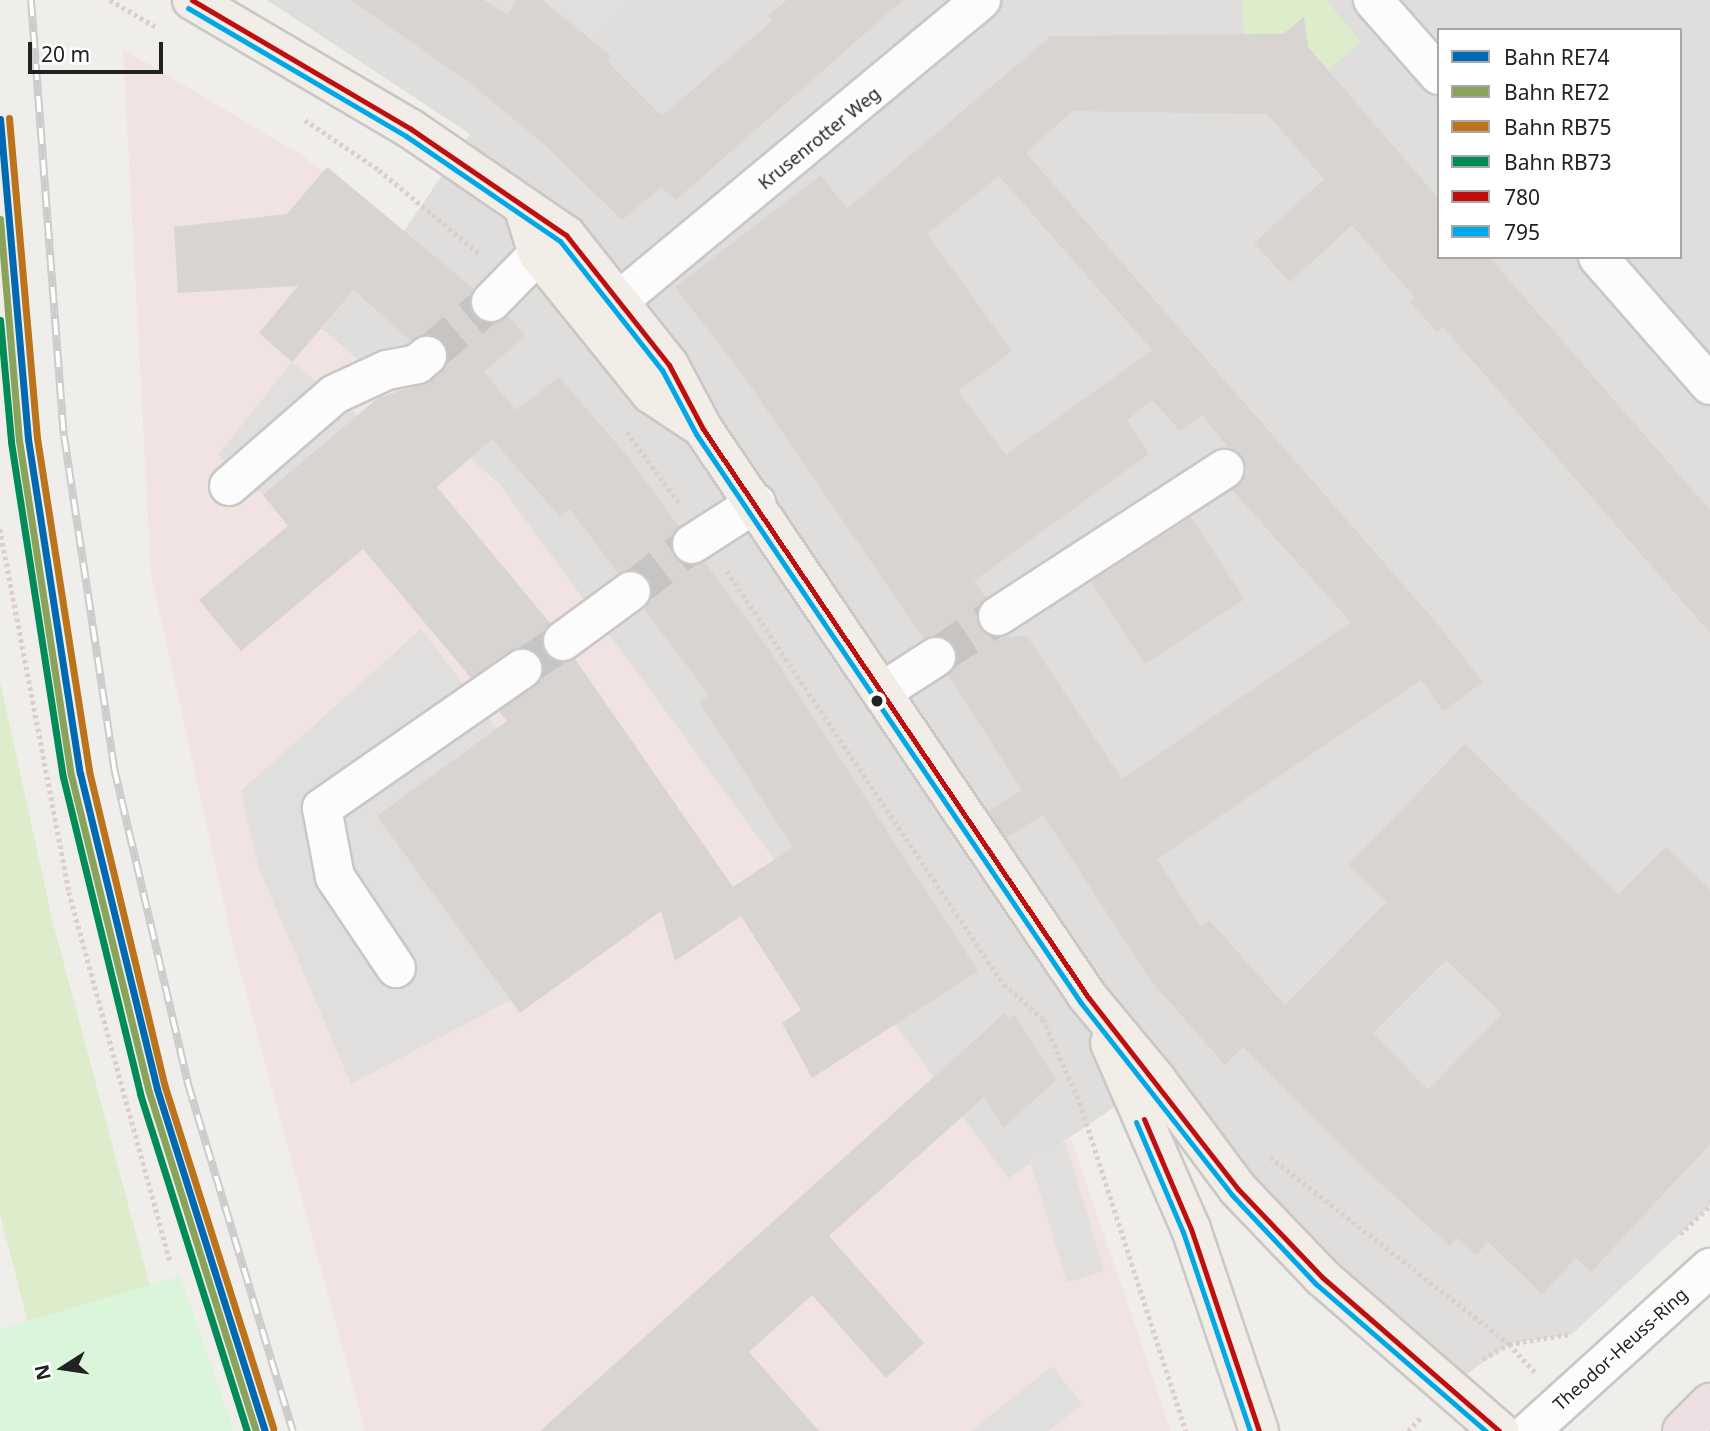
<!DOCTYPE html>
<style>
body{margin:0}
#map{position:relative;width:1710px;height:1431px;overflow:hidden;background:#f0eeeb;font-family:"Noto Sans",sans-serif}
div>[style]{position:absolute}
.residential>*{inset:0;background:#dfdedc}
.commercial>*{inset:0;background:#f1e3e1}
.grass>*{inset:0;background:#ddeccb}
.park>*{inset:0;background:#daf5da}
.parking>*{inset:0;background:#e0dfde;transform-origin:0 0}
.building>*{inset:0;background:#d7d4d2;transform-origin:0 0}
.minor-tunnel>*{height:38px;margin-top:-19px;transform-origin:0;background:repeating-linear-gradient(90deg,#c7c5c3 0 38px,transparent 0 57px)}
.path>*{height:4.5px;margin-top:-2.25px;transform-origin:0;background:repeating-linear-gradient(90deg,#dccecd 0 3.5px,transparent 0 7px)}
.roads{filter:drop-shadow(2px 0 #c9c8c7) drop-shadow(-2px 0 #c9c8c7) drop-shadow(0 2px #c9c8c7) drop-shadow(0 -2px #c9c8c7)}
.minor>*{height:38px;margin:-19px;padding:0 19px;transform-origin:19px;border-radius:19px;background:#fdfcfc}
.major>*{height:38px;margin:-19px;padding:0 19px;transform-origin:19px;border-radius:19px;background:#f3ede7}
.highway>*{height:38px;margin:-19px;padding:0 19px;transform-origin:19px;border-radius:19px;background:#ece0e2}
.rail>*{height:8px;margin-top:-4px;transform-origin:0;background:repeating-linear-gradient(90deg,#fff 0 16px,#ccc 0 32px);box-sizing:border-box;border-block:2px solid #ccc}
.bus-1>*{height:5px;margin:-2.5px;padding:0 2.5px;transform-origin:2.5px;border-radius:2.5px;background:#c00d0e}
.bus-2>*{height:5px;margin:-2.5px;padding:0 2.5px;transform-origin:2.5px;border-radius:2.5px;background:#00a8e7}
.rail-1>*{height:7px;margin:-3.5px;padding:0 3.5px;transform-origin:3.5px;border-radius:3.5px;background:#0069b4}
.rail-2>*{height:7px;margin:-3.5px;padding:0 3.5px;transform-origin:3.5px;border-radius:3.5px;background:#8aa35a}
.rail-3>*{height:7px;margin:-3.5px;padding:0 3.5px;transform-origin:3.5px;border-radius:3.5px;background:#bb741b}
.rail-4>*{height:7px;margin:-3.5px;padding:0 3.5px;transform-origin:3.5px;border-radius:3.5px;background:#008b57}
.dots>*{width:19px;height:19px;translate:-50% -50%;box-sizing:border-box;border:4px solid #fff;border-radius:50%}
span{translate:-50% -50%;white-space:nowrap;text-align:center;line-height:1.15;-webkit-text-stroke:5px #fff;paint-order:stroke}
.street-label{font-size:18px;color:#222}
.legend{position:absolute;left:1437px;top:28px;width:245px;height:231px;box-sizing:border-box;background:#fff;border:2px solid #a7a7a7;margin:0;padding:9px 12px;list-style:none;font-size:21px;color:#222}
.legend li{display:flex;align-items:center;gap:14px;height:35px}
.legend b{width:35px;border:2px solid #a7a7a7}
.north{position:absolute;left:28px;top:1333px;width:70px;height:70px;-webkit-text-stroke:5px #fff;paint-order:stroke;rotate:258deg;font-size:19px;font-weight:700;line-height:28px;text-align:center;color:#222}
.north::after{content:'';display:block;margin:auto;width:24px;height:32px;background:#222;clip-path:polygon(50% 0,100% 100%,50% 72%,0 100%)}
.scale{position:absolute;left:28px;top:42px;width:135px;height:32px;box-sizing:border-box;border:4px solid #222;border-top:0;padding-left:9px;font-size:21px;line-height:24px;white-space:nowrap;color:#222;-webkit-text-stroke:5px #fff;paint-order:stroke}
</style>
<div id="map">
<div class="residential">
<div style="clip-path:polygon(evenodd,267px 0,1710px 0,1710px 1206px,1572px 1334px,1509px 1344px,1448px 1387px,1156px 1079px,1008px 1179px,498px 483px,321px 328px,404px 231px,470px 134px,267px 0,1439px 30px,1680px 30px,1680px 257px,1439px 257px,1439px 30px)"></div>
</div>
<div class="commercial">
<div style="clip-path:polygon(123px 49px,300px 154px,404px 231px,321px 329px,498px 483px,1008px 1179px,1071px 1138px,1171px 1431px,365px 1431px,233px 945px,151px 574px)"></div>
</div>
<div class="grass">
<div style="clip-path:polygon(1242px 0,1326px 0,1361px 42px,1328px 70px,1308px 47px,1307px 37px,1290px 30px,1283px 34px,1244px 35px)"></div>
<div style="clip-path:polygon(0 681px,53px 923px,150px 1286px,28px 1323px,0 1215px)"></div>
</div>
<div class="park">
<div style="clip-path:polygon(180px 1276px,234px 1431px,0 1431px,0 1329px)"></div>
</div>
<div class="parking">
<div style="clip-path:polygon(484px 0,517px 0,508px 15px)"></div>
<div style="clip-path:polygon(542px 0,630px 0,594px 42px)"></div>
<div style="clip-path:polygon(292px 362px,358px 415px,263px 495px,218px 455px)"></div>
<div style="clip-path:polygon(421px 629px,497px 728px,511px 1000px,351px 1084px,258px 866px,241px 791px)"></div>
<div style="left:1065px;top:1142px;width:135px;height:39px;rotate:73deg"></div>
<div style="clip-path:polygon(1052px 1366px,1082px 1404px,1049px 1431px,971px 1431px)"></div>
</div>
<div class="building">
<div style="clip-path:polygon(351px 0,484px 0,508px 15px,517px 0,542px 0,611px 56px,607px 61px,662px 116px,772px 21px,768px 16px,787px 0,903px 0,676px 200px,661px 187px,622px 220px,546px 146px,470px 83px)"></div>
<div style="clip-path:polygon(evenodd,1304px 17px,1308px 47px,1439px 199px,1439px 257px,1489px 257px,1710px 510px,1710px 633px,1443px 327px,1437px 332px,1410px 302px,1415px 298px,1352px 225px,1290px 282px,1254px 243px,1324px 179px,1267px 114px,1072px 111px,1026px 153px,1435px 621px,1483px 682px,1443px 711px,1421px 680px,1157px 859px,1201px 927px,1209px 920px,1285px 1005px,1387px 902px,1348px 865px,1465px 744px,1619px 894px,1666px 847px,1710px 890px,1710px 1144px,1591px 1272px,1576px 1258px,1542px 1294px,1488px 1242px,1476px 1255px,1457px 1238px,1450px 1246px,1358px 1163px,1243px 1047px,1225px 1065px,1152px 982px,1043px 815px,1006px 838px,989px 811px,1022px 790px,948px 675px,956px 666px,955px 646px,945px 637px,924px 639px,743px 375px,675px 287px,821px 175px,847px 209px,1051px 36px,1283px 34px,1304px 17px,999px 176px,1152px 350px,1006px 455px,958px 391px,1012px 351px,927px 234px,999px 176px,1304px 17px,1152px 400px,1180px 431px,1202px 415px,1229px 448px,1242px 457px,1248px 472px,1232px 490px,1351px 622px,1122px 779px,1027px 636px,998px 638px,980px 628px,976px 616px,986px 598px,974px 581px,1149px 454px,1127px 420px,1152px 400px,1304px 17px,1446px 960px,1502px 1014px,1428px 1090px,1373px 1033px,1446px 960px)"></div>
<div style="clip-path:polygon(evenodd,327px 167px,474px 289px,470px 307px,476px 318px,496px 323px,508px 316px,525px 336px,484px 372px,516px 410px,559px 377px,629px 458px,679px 527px,670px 544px,674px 556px,692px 566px,705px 562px,772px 654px,978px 971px,812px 1078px,782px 1023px,801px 1010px,741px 916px,675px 961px,661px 911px,520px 1013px,377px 816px,507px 721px,499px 711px,541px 679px,540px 656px,520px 647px,471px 678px,363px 549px,241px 651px,199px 600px,288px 526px,263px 495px,378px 398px,430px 381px,448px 363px,444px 342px,424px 334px,411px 341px,354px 290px,292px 362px,259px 333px,298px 286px,178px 293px,174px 227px,287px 214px,327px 167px,492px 439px,560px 517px,570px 509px,618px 573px,639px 571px,649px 579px,651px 599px,644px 609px,709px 695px,699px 702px,793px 847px,733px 887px,575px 659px,555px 661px,545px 653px,543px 633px,550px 623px,437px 487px,492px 439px)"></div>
<div style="left:1191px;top:517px;width:98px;height:119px;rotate:57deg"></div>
<div style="clip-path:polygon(1005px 1013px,1009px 1019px,1014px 1014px,1056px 1080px,1003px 1128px,984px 1097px,829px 1236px,924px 1343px,886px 1378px,812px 1295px,749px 1352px,819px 1431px,540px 1431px)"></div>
</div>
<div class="minor-tunnel">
<div style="left:427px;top:356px;width:84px;rotate:-40.2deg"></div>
<div style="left:631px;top:591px;width:77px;rotate:-37.6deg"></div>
<div style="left:936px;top:657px;width:74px;rotate:-33.5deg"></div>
<div style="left:522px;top:669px;width:50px;rotate:-34.3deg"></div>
</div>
<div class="path">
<div style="left:110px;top:0;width:56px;rotate:30.3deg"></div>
<div style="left:305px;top:120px;width:89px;rotate:34deg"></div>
<div style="left:379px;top:170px;width:133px;rotate:39.8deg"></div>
<div style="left:627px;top:432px;width:89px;rotate:53.6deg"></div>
<div style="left:0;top:529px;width:369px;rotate:79.2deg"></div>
<div style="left:69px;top:892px;width:384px;rotate:74.7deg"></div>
<div style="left:727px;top:571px;width:497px;rotate:56.2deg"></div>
<div style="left:1004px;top:984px;width:52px;rotate:41.9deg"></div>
<div style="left:1043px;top:1019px;width:92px;rotate:66.2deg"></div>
<div style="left:1080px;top:1103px;width:345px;rotate:72.1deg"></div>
<div style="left:1270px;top:1157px;width:303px;rotate:38deg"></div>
<div style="left:1509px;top:1344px;width:38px;rotate:47deg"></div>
<div style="left:1680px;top:1234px;width:41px;rotate:-43deg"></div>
<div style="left:1483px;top:1359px;width:30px;rotate:-30deg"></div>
<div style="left:1509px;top:1344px;width:63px;rotate:-9.2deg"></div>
<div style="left:1408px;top:1431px;width:18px;rotate:-47deg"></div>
</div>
<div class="roads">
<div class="minor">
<div style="left:1373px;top:0;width:100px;rotate:48.7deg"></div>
<div style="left:1598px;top:257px;width:170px;rotate:48.8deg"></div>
<div style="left:621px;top:299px;width:468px;rotate:-39.7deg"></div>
<div style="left:491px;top:302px;width:67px;rotate:-45.6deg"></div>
<div style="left:229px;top:486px;width:140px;rotate:-41deg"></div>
<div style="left:335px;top:394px;width:57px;rotate:-24.8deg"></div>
<div style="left:387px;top:370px;width:31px;rotate:-11deg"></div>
<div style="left:417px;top:364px;width:13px;rotate:-39deg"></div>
<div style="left:692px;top:544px;width:76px;rotate:-32.6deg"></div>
<div style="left:998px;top:616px;width:270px;rotate:-33deg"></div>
<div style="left:563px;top:641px;width:84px;rotate:-36.3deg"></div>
<div style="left:883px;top:691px;width:63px;rotate:-32.7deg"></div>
<div style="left:396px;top:968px;width:110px;rotate:-123.8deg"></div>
<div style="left:335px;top:877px;width:70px;rotate:-100.7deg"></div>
<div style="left:322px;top:808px;width:244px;rotate:-34.8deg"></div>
<div style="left:1530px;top:1431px;width:243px;rotate:-42.2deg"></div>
</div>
<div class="major">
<div style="left:192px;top:0;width:254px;rotate:30.5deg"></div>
<div style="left:411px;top:129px;width:188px;rotate:34.4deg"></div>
<div style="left:566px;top:235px;width:166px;rotate:51.6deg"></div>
<div style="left:669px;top:365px;width:72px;rotate:62deg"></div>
<div style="left:703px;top:429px;width:686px;rotate:55.87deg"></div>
<div style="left:1088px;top:997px;width:107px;rotate:50.3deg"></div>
<div style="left:1156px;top:1079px;width:137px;rotate:53.3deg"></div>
<div style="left:1238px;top:1189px;width:122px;rotate:46.3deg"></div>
<div style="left:1322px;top:1277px;width:235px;rotate:41deg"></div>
<div style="left:523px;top:206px;width:50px;rotate:72.6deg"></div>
<div style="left:538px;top:254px;width:180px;rotate:51.1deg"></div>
<div style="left:651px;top:394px;width:56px;rotate:33.4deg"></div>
<div style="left:1110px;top:1043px;width:203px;rotate:66.5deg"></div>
<div style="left:1191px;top:1229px;width:213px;rotate:71.4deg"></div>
</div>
<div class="highway">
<div style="left:1682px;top:1431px;width:40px;rotate:-45deg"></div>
</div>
</div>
<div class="rail">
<div style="left:31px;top:0;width:437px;rotate:85.7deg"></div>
<div style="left:64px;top:436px;width:336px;rotate:81.4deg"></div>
<div style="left:114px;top:768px;width:325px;rotate:76.8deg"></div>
<div style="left:188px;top:1084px;width:363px;rotate:73.2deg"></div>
</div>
<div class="bus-1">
<div style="left:192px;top:0;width:254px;rotate:30.5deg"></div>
<div style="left:411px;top:129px;width:188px;rotate:34.4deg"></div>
<div style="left:566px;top:235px;width:166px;rotate:51.6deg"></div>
<div style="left:669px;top:365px;width:72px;rotate:62deg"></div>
<div style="left:703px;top:429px;width:686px;rotate:55.87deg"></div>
<div style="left:1088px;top:997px;width:244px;rotate:52deg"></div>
<div style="left:1238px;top:1189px;width:122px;rotate:46.3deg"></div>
<div style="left:1322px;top:1277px;width:235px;rotate:41deg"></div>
<div style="left:1144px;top:1119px;width:120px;rotate:66.9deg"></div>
<div style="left:1191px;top:1229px;width:213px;rotate:71.4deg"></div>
</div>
<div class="bus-2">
<div style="left:188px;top:8px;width:253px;rotate:30.4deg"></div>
<div style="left:406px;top:136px;width:186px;rotate:34.3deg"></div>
<div style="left:560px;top:241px;width:164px;rotate:51.7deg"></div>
<div style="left:662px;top:370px;width:72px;rotate:62deg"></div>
<div style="left:696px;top:434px;width:687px;rotate:55.92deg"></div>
<div style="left:1081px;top:1003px;width:244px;rotate:51.8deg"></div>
<div style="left:1232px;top:1195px;width:122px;rotate:46.7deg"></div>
<div style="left:1316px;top:1284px;width:225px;rotate:40.9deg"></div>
<div style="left:1136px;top:1122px;width:120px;rotate:66.9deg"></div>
<div style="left:1183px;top:1232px;width:210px;rotate:71.4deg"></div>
</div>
<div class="rail-1">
<div style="left:0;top:119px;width:321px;rotate:85deg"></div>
<div style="left:28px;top:439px;width:338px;rotate:81.2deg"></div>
<div style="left:80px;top:773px;width:325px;rotate:76.3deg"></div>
<div style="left:157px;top:1089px;width:359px;rotate:72.5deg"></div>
</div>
<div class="rail-2">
<div style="left:0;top:219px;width:222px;rotate:85.1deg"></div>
<div style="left:19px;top:440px;width:339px;rotate:81.2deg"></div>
<div style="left:71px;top:775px;width:326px;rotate:76.2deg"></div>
<div style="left:149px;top:1092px;width:355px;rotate:72.5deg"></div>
</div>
<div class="rail-3">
<div style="left:9px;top:118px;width:321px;rotate:85deg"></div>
<div style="left:37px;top:438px;width:337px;rotate:81.1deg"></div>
<div style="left:89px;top:771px;width:325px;rotate:76.5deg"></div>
<div style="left:165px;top:1087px;width:358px;rotate:72.4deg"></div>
</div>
<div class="rail-4">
<div style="left:0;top:320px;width:122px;rotate:84.8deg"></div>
<div style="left:11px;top:442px;width:339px;rotate:81.2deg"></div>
<div style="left:63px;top:777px;width:326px;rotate:76.3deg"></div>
<div style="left:140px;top:1094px;width:354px;rotate:72.4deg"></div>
</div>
<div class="dots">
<div style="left:877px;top:701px;background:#222"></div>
</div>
<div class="street-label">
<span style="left:819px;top:138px;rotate:-39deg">Krusenrotter Weg</span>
<span style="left:1620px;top:1349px;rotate:-42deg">Theodor-Heuss-Ring</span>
</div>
<ul class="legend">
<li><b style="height:9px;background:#0069b4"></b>Bahn RE74</li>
<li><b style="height:9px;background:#8aa35a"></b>Bahn RE72</li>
<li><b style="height:9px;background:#bb741b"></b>Bahn RB75</li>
<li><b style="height:9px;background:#008b57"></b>Bahn RB73</li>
<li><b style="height:9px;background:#c00d0e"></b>780</li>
<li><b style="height:9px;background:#00a8e7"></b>795</li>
</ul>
<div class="north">N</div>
<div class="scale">20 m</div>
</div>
